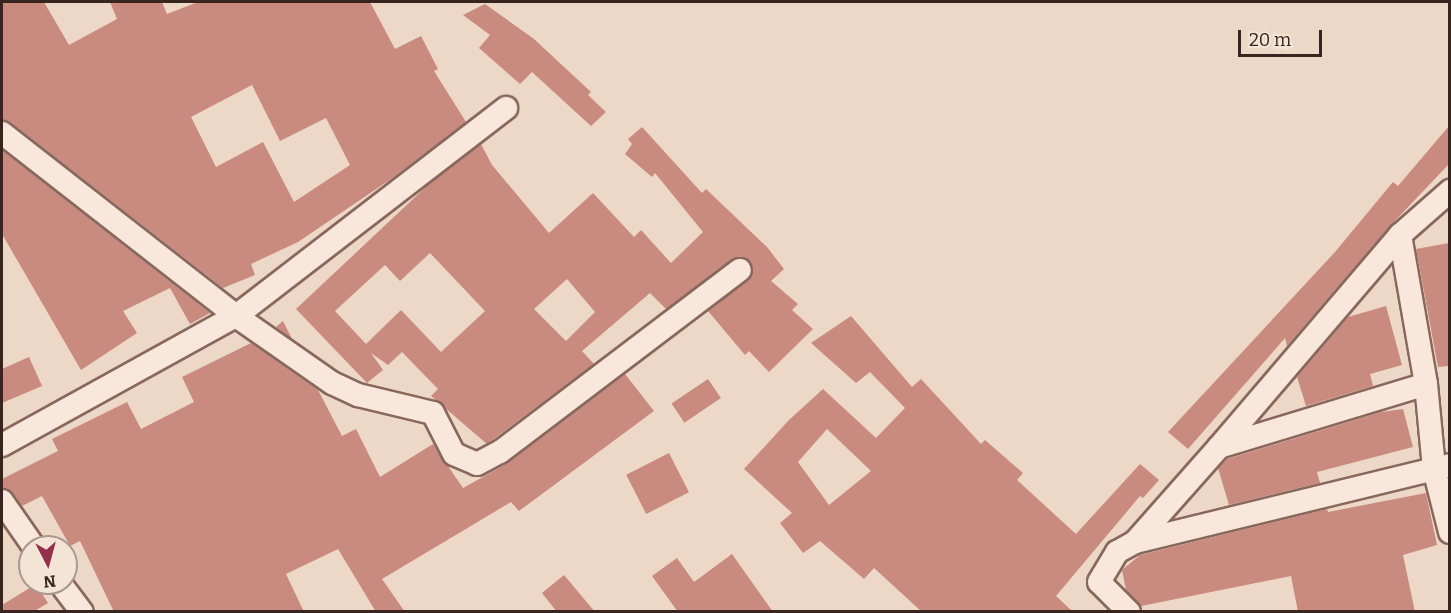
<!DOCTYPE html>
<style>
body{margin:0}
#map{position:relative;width:1451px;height:613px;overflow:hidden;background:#edd7c7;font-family:Bitter,serif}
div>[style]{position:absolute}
.building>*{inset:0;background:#c98a7f;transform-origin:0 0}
.roads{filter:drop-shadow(2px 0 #88685d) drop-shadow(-2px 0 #88685d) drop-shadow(0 2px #88685d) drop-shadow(0 -2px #88685d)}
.minor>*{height:22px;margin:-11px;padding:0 11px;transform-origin:11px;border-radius:11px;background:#f8e7da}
span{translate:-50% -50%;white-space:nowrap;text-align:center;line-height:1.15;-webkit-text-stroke:4.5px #f4e4d6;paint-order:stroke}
.frame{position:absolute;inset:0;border:3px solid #392520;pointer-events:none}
.north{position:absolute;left:18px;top:535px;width:60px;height:60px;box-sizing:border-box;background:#f4e4d6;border:2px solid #a9988d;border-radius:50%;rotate:174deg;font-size:16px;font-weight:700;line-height:24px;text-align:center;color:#392520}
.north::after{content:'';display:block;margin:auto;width:21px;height:27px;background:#94304b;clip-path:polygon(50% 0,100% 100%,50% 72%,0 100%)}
.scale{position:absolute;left:1238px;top:30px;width:84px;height:27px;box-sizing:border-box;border:3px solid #392520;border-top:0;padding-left:8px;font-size:18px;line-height:21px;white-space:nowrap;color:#392520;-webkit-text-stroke:4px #f4e4d6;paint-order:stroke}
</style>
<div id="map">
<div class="building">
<div style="clip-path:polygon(evenodd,2px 2px,44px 2px,69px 45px,117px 19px,110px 2px,162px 2px,167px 14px,198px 2px,370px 2px,395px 49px,421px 36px,438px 69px,434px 71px,466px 122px,394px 177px,298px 242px,251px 264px,255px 275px,223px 288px,10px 122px,2px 120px,2px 2px,252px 85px,280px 141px,326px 118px,350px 165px,294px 202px,263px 142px,216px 167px,191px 117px,252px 85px)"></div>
<div style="clip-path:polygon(485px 4px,534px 39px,591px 92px,588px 95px,606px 112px,591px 126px,532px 72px,520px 84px,479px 48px,490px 35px,463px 15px)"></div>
<div style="clip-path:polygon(1449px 126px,1449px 164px,1390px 226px,1287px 346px,1285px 338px,1188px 449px,1168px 432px,1335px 252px,1393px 182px,1398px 186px)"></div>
<div style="clip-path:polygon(evenodd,642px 127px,702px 193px,706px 189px,767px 247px,784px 269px,771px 281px,798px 304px,792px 310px,813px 329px,769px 372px,749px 351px,745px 355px,708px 311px,752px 276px,751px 262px,739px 257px,666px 309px,650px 293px,582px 351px,594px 364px,487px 444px,431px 396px,438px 389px,402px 352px,388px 365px,371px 353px,383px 370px,367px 383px,296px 309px,429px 184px,481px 144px,492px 165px,549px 233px,593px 193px,634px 237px,641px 230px,671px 263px,703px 232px,655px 173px,652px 177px,625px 154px,632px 144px,628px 139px,642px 127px,430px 253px,485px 311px,441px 352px,401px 310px,366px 344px,335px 311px,385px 265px,400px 281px,430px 253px,642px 127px,567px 279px,595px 312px,566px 341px,534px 309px,567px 279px)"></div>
<div style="clip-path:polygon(2px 150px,210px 313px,190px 324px,170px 288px,123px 311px,137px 333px,81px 370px,2px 234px)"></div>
<div style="clip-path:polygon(1449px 243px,1449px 366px,1438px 367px,1416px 249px)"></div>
<div style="clip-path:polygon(1386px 306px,1402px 365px,1370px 374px,1373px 386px,1306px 406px,1297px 377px,1348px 317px)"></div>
<div style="clip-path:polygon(evenodd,851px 316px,912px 387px,921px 379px,981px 444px,985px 440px,1023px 473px,1017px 480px,1076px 534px,1140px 464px,1159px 480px,1143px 498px,1140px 496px,1056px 596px,1073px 612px,922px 612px,874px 568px,864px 579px,820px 541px,803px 553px,780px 523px,792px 513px,744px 469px,789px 420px,823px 389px,876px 438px,905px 408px,870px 372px,856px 383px,811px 343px,851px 316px,827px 429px,871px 471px,829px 505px,798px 462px,827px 429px)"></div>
<div style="clip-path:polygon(283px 321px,292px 339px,276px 327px)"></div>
<div style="clip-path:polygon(251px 343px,318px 390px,342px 436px,356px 429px,380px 477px,433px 444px,463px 488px,508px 463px,625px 374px,654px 411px,519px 511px,511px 502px,382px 579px,405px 612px,376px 612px,338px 549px,286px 574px,304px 612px,114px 612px,80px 541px,70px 546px,42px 496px,22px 506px,13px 493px,2px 488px,2px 479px,58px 451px,52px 439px,127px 402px,141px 429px,194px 402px,182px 377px)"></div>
<div style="clip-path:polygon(29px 357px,42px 386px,2px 403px,2px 369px)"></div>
<div style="left:708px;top:379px;width:23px;height:44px;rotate:56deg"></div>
<div style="clip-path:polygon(1403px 409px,1413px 447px,1317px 472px,1320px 483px,1229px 505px,1218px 468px,1227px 459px,1381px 412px)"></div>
<div style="left:669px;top:453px;width:44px;height:48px;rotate:63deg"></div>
<div style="clip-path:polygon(1426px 493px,1437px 545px,1403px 555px,1415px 612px,1298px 612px,1291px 576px,1141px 606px,1126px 590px,1122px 570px,1140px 555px,1327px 509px,1328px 512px)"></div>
<div style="clip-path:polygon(732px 554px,773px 612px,678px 612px,652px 576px,677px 558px,694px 582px)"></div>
<div style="clip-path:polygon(564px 575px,595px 612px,557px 612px,542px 593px)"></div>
<div style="clip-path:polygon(36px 584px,48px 603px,33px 612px,2px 612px,2px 605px)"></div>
</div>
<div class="roads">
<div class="minor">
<div style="left:2px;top:133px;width:297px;rotate:38deg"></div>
<div style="left:236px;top:316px;width:117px;rotate:34.9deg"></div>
<div style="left:332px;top:383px;width:29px;rotate:25deg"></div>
<div style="left:358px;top:395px;width:77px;rotate:13.5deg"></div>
<div style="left:433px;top:413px;width:46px;rotate:62.9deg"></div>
<div style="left:454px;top:454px;width:25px;rotate:23deg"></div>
<div style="left:477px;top:464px;width:26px;rotate:-28deg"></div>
<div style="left:500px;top:452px;width:301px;rotate:-37.2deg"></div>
<div style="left:1400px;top:235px;width:151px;rotate:80.1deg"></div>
<div style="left:1426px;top:384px;width:85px;rotate:84.6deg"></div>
<div style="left:1434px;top:469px;width:65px;rotate:75.7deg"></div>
<div style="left:2px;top:445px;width:267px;rotate:-28.9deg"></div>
<div style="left:236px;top:316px;width:341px;rotate:-37.6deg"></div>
<div style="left:1219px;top:447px;width:216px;rotate:-16.9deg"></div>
<div style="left:2px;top:501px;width:56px;rotate:55.2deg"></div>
<div style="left:1135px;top:542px;width:324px;rotate:-13.7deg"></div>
<div style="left:60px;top:583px;width:36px;rotate:53deg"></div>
<div style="left:1129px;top:612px;width:42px;rotate:-135deg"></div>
<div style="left:1099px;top:582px;width:35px;rotate:-59deg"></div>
<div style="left:1117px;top:552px;width:21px;rotate:-29deg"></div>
<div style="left:1135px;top:542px;width:127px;rotate:-48.5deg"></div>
<div style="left:1219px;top:447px;width:279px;rotate:-49.5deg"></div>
<div style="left:1400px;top:235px;width:67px;rotate:-41.3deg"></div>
</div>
</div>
<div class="frame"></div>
<div class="north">N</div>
<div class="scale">20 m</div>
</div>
